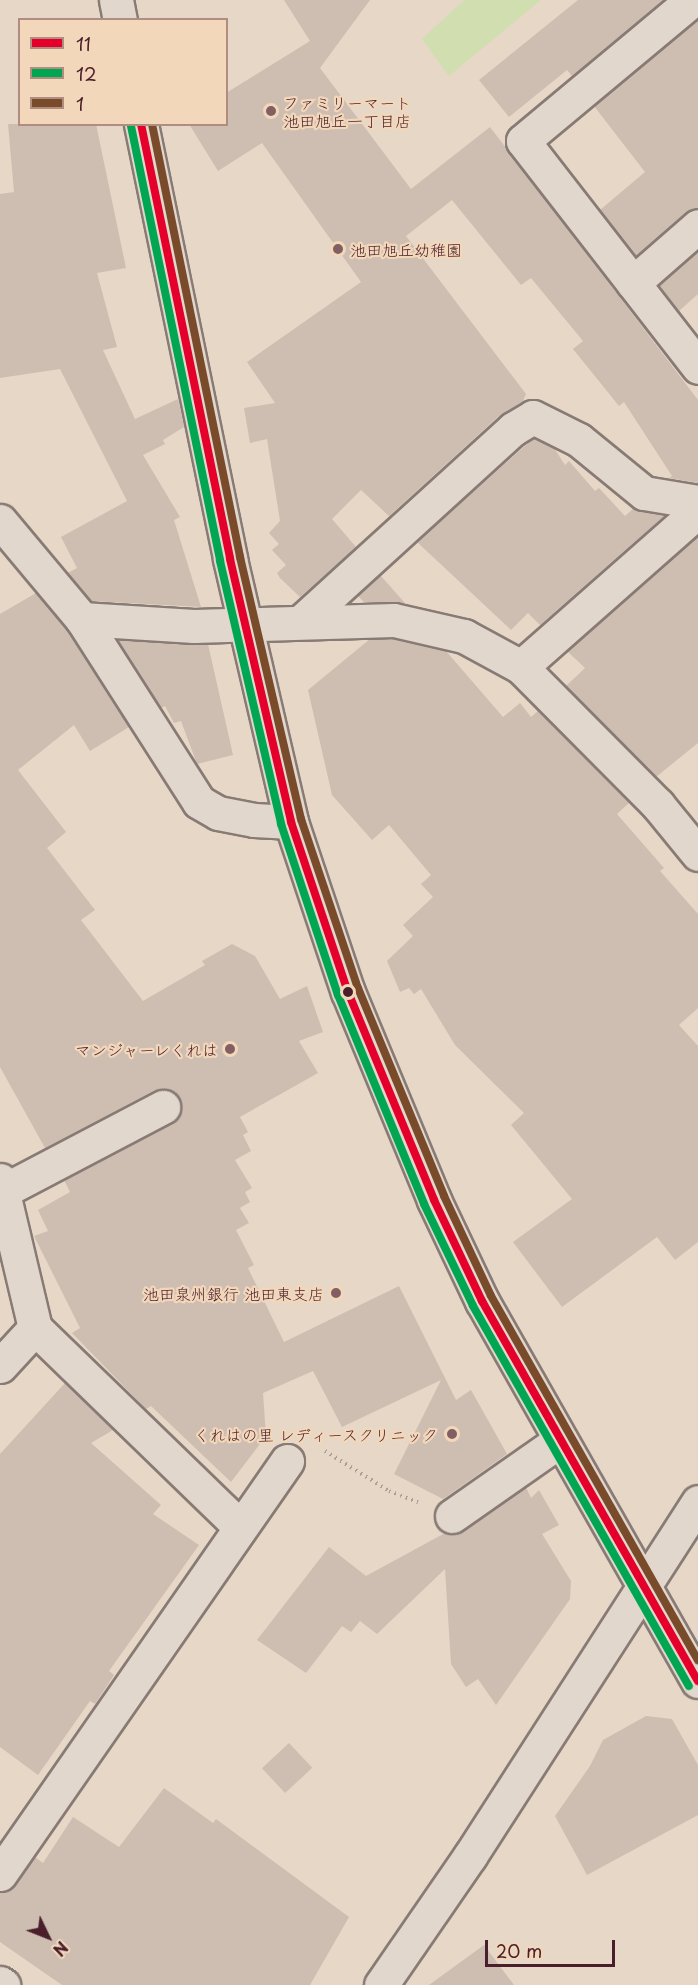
<!DOCTYPE html>
<meta charset="utf-8">
<style>
body{margin:0}
#map{position:relative;width:698px;height:1985px;overflow:hidden;background:#e6d7c7;font-family:"Playpen Sans","Klee One",sans-serif}
div>[style]{position:absolute}
.green>*{inset:0;background:#d1deb0}
.building>*{inset:0;background:#cebeb2;transform-origin:0 0}
.path>*{height:4px;margin-top:-2px;transform-origin:0;background:repeating-linear-gradient(90deg,#aa9e98 0 1.5px,transparent 0 6px)}
.roads{filter:drop-shadow(2px 0 #887a74) drop-shadow(-2px 0 #887a74) drop-shadow(0 2px #887a74) drop-shadow(0 -2px #887a74)}
.street>*{height:33px;margin:-16.5px;padding:0 16.5px;transform-origin:16.5px;border-radius:16.5px;background:#e1d7cc}
.secondary>*{height:33px;margin:-16.5px;padding:0 16.5px;transform-origin:16.5px;border-radius:16.5px;background:#e1d7cc}
.bus-1>*{height:8px;margin:-4px;padding:0 4px;transform-origin:4px;border-radius:4px;background:#e4002b}
.bus-2>*{height:8px;margin:-4px;padding:0 4px;transform-origin:4px;border-radius:4px;background:#00a651}
.bus-3>*{height:8px;margin:-4px;padding:0 4px;transform-origin:4px;border-radius:4px;background:#7a4b2a}
.dots>*{width:16px;height:16px;translate:-50% -50%;box-sizing:border-box;border:3px solid #f3d7ba;border-radius:50%}
span{translate:-50% -50%;white-space:nowrap;text-align:center;line-height:1.15;-webkit-text-stroke:4.5px #f3d7ba;paint-order:stroke}
.poi-label{font-size:16px;color:#4a1f2b}
.left{translate:0 -50%;text-align:left}
.right{translate:-100% -50%;text-align:right}
.legend{position:absolute;left:18px;top:18px;width:210px;height:108px;box-sizing:border-box;background:#f3d7ba;border:2px solid #af8d81;margin:0;padding:8px 10px;list-style:none;font-size:18px;color:#4a1f2b}
.legend li{display:flex;align-items:center;gap:12px;height:30px}
.legend b{width:30px;border:2px solid #af8d81}
.north{position:absolute;left:18px;top:1907px;width:60px;height:60px;-webkit-text-stroke:4px #f3d7ba;paint-order:stroke;rotate:133deg;font-size:16px;font-weight:700;line-height:24px;text-align:center;color:#4a1f2b}
.north::after{content:'';display:block;margin:auto;width:21px;height:27px;background:#4a1f2b;clip-path:polygon(50% 0,100% 100%,50% 72%,0 100%)}
.scale{position:absolute;left:485px;top:1940px;width:130px;height:27px;box-sizing:border-box;border:3px solid #4a1f2b;border-top:0;padding-left:8px;font-size:18px;line-height:21px;white-space:nowrap;color:#4a1f2b;-webkit-text-stroke:4px #f3d7ba;paint-order:stroke}
</style>
<div id="map">
<div class="green">
<div style="clip-path:polygon(464px 0,541px 0,449px 76px,422px 39px)"></div>
</div>
<div class="building">
<div style="clip-path:polygon(284px 0,370px 0,320px 68px,411px 189px,490px 127px,698px 400px,698px 483px,669px 478px,672px 476px,624px 402px,619px 406px,573px 349px,583px 341px,531px 278px,521px 285px,452px 200px,406px 236px,526px 394px,523px 401px,500px 415px,389px 516px,361px 490px,332px 519px,356px 547px,300px 597px,280px 578px,277px 573px,286px 565px,272px 550px,279px 544px,269px 533px,280px 521px,267px 439px,250px 443px,244px 408px,275px 403px,247px 362px,361px 282px,262px 143px,218px 171px,189px 124px,226px 124px,226px 93px,310px 41px)"></div>
<div style="clip-path:polygon(578px 0,663px 0,572px 76px,567px 70px,509px 117px,479px 80px)"></div>
<div style="clip-path:polygon(698px 19px,698px 208px,686px 212px,636px 256px,600px 210px,645px 172px,594px 106px)"></div>
<div style="clip-path:polygon(8px 124px,96px 124px,126px 268px,97px 273px,117px 347px,103px 350px,135px 419px,178px 399px,184px 427px,163px 440px,165px 444px,143px 455px,180px 517px,174px 520px,201px 607px,91px 601px,68px 573px,77px 568px,61px 537px,127px 501px,60px 369px,0 378px,0 194px,14px 192px)"></div>
<div style="clip-path:polygon(698px 251px,698px 294px,679px 311px,659px 285px)"></div>
<div style="clip-path:polygon(534px 438px,554px 448px,565px 465px,569px 461px,595px 491px,599px 488px,625px 516px,634px 508px,665px 515px,540px 625px,528px 613px,511px 630px,417px 542px)"></div>
<div style="clip-path:polygon(698px 536px,698px 743px,656px 777px,566px 686px,585px 668px,567px 651px)"></div>
<div style="clip-path:polygon(380px 575px,405px 603px,364px 602px,358px 596px)"></div>
<div style="clip-path:polygon(36px 593px,67px 630px,129px 727px,90px 751px,74px 725px,18px 770px,66px 832px,47px 848px,95px 910px,81px 920px,143px 1001px,205px 965px,202px 961px,232px 944px,255px 956px,280px 999px,307px 986px,323px 1032px,299px 1041px,318px 1073px,240px 1117px,248px 1132px,243px 1135px,251px 1151px,235px 1160px,252px 1188px,245px 1192px,250px 1202px,240px 1208px,249px 1223px,236px 1230px,254px 1265px,248px 1268px,284px 1342px,399px 1286px,456px 1400px,471px 1390px,507px 1454px,443px 1499px,394px 1474px,441px 1380px,342px 1427px,313px 1371px,263px 1393px,266px 1436px,231px 1482px,151px 1406px,146px 1409px,72px 1333px,80px 1328px,34px 1236px,48px 1231px,38px 1210px,70px 1192px,64px 1180px,172px 1124px,182px 1107px,173px 1092px,155px 1090px,45px 1148px,0 1067px,0 614px)"></div>
<div style="clip-path:polygon(370px 639px,392px 639px,446px 651px,503px 717px,520px 703px,531px 717px,538px 711px,629px 803px,617px 814px,664px 868px,660px 871px,698px 914px,698px 1008px,679px 1025px,698px 1046px,698px 1242px,675px 1260px,657px 1237px,562px 1307px,513px 1242px,572px 1199px,511px 1125px,524px 1113px,455px 1045px,421px 989px,414px 994px,409px 988px,400px 992px,387px 961px,413px 936px,403px 925px,433px 897px,421px 884px,431px 875px,389px 825px,372px 840px,332px 795px,308px 690px)"></div>
<div style="clip-path:polygon(118px 640px,208px 644px,233px 755px,197px 764px,181px 721px,174px 723px,165px 706px,161px 708px)"></div>
<div style="clip-path:polygon(65px 1383px,113px 1430px,91px 1443px,161px 1505px,153px 1514px,199px 1545px,109px 1671px,114px 1675px,95px 1704px,90px 1701px,38px 1775px,0 1747px,0 1454px)"></div>
<div style="clip-path:polygon(526px 1487px,531px 1498px,539px 1490px,559px 1525px,542px 1534px,571px 1581px,570px 1599px,496px 1705px,478px 1679px,466px 1687px,451px 1664px,445px 1569px,377px 1634px,360px 1621px,351px 1632px,342px 1626px,306px 1673px,257px 1640px,329px 1547px,366px 1576px,445px 1533px,463px 1531px)"></div>
<div style="clip-path:polygon(646px 1716px,672px 1719px,698px 1765px,698px 1815px,587px 1875px,555px 1816px,590px 1766px,603px 1740px)"></div>
<div style="left:289px;top:1743px;width:34px;height:37px;rotate:47deg"></div>
<div style="clip-path:polygon(164px 1788px,213px 1823px,216px 1819px,349px 1917px,310px 1985px,62px 1985px,0 1942px,0 1892px,15px 1885px,35px 1857px,43px 1863px,73px 1817px,119px 1847px)"></div>
<div style="clip-path:polygon(484px 1945px,514px 1985px,429px 1985px)"></div>
</div>
<div class="path">
<div style="left:325px;top:1451px;width:75px;rotate:32deg"></div>
<div style="left:389px;top:1491px;width:31px;rotate:21deg"></div>
</div>
<div class="roads">
<div class="street">
<div style="left:692px;top:0;width:220px;rotate:140.2deg"></div>
<div style="left:523px;top:141px;width:286px;rotate:52.2deg"></div>
<div style="left:633px;top:283px;width:86px;rotate:-41.2deg"></div>
<div style="left:0;top:521px;width:128px;rotate:50.1deg"></div>
<div style="left:82px;top:619px;width:217px;rotate:57.4deg"></div>
<div style="left:199px;top:802px;width:22px;rotate:30deg"></div>
<div style="left:218px;top:813px;width:37px;rotate:11deg"></div>
<div style="left:254px;top:820px;width:37px;rotate:3deg"></div>
<div style="left:82px;top:619px;width:112px;rotate:3.6deg"></div>
<div style="left:194px;top:626px;width:200px;rotate:-1.7deg"></div>
<div style="left:394px;top:620px;width:72px;rotate:12.9deg"></div>
<div style="left:464px;top:636px;width:65px;rotate:28.5deg"></div>
<div style="left:521px;top:667px;width:194px;rotate:45.2deg"></div>
<div style="left:658px;top:805px;width:63px;rotate:50.8deg"></div>
<div style="left:303px;top:620px;width:284px;rotate:-42.3deg"></div>
<div style="left:513px;top:429px;width:23px;rotate:-31deg"></div>
<div style="left:533px;top:417px;width:51px;rotate:26.6deg"></div>
<div style="left:579px;top:440px;width:84px;rotate:39.2deg"></div>
<div style="left:644px;top:493px;width:55px;rotate:9.5deg"></div>
<div style="left:521px;top:667px;width:236px;rotate:-41.4deg"></div>
<div style="left:0;top:1180px;width:152px;rotate:76.7deg"></div>
<div style="left:35px;top:1328px;width:286px;rotate:44.1deg"></div>
<div style="left:3px;top:1191px;width:181px;rotate:-27.7deg"></div>
<div style="left:0;top:1366px;width:52px;rotate:-47.4deg"></div>
<div style="left:452px;top:1516px;width:131px;rotate:-35deg"></div>
<div style="left:0;top:1874px;width:503px;rotate:-55.2deg"></div>
<div style="left:0;top:1983px;width:4px;rotate:34deg"></div>
</div>
<div class="secondary">
<div style="left:116px;top:0;width:20px;rotate:79deg"></div>
<div style="left:141px;top:124px;width:444px;rotate:78.4deg"></div>
<div style="left:230px;top:559px;width:270px;rotate:76.9deg"></div>
<div style="left:291px;top:822px;width:179px;rotate:71.5deg"></div>
<div style="left:348px;top:992px;width:225px;rotate:67.5deg"></div>
<div style="left:434px;top:1200px;width:112px;rotate:64.6deg"></div>
<div style="left:482px;top:1301px;width:437px;rotate:60.4deg"></div>
<div style="left:381px;top:1985px;width:157px;rotate:-55.4deg"></div>
<div style="left:470px;top:1856px;width:421px;rotate:-57.2deg"></div>
</div>
</div>
<div class="bus-1">
<div style="left:141px;top:124px;width:444px;rotate:78.4deg"></div>
<div style="left:230px;top:559px;width:270px;rotate:76.9deg"></div>
<div style="left:291px;top:822px;width:179px;rotate:71.5deg"></div>
<div style="left:348px;top:992px;width:225px;rotate:67.5deg"></div>
<div style="left:434px;top:1200px;width:112px;rotate:64.6deg"></div>
<div style="left:482px;top:1301px;width:437px;rotate:60.4deg"></div>
</div>
<div class="bus-2">
<div style="left:131px;top:126px;width:444px;rotate:78.4deg"></div>
<div style="left:220px;top:561px;width:270px;rotate:76.9deg"></div>
<div style="left:281px;top:824px;width:180px;rotate:71.6deg"></div>
<div style="left:338px;top:995px;width:226px;rotate:67.6deg"></div>
<div style="left:424px;top:1204px;width:113px;rotate:64.3deg"></div>
<div style="left:473px;top:1306px;width:437px;rotate:60.4deg"></div>
</div>
<div class="bus-3">
<div style="left:152px;top:124px;width:442px;rotate:78.5deg"></div>
<div style="left:240px;top:557px;width:269px;rotate:76.9deg"></div>
<div style="left:301px;top:819px;width:178px;rotate:71.4deg"></div>
<div style="left:358px;top:988px;width:225px;rotate:67.5deg"></div>
<div style="left:444px;top:1196px;width:110px;rotate:64.8deg"></div>
<div style="left:491px;top:1296px;width:419px;rotate:60.4deg"></div>
</div>
<div class="dots">
<div style="left:271px;top:111px;background:#815f62"></div>
<div style="left:338px;top:249px;background:#815f62"></div>
<div style="left:348px;top:992px;background:#4a1f2b"></div>
<div style="left:230px;top:1049px;background:#815f62"></div>
<div style="left:336px;top:1293px;background:#815f62"></div>
<div style="left:452px;top:1434px;background:#815f62"></div>
</div>
<div class="poi-label">
<span class="left" style="left:283px;top:111px">ファミリーマート<br>池田旭丘一丁目店</span>
<span class="left" style="left:350px;top:249px">池田旭丘幼稚園</span>
<span class="right" style="left:218px;top:1049px">マンジャーレくれは</span>
<span class="right" style="left:324px;top:1293px">池田泉州銀行 池田東支店</span>
<span class="right" style="left:438px;top:1434px">くれはの里 レディースクリニック</span>
</div>
<ul class="legend">
<li><b style="height:8px;background:#e4002b"></b>11</li>
<li><b style="height:8px;background:#00a651"></b>12</li>
<li><b style="height:8px;background:#7a4b2a"></b>1</li>
</ul>
<div class="north">N</div>
<div class="scale">20 m</div>
</div>
